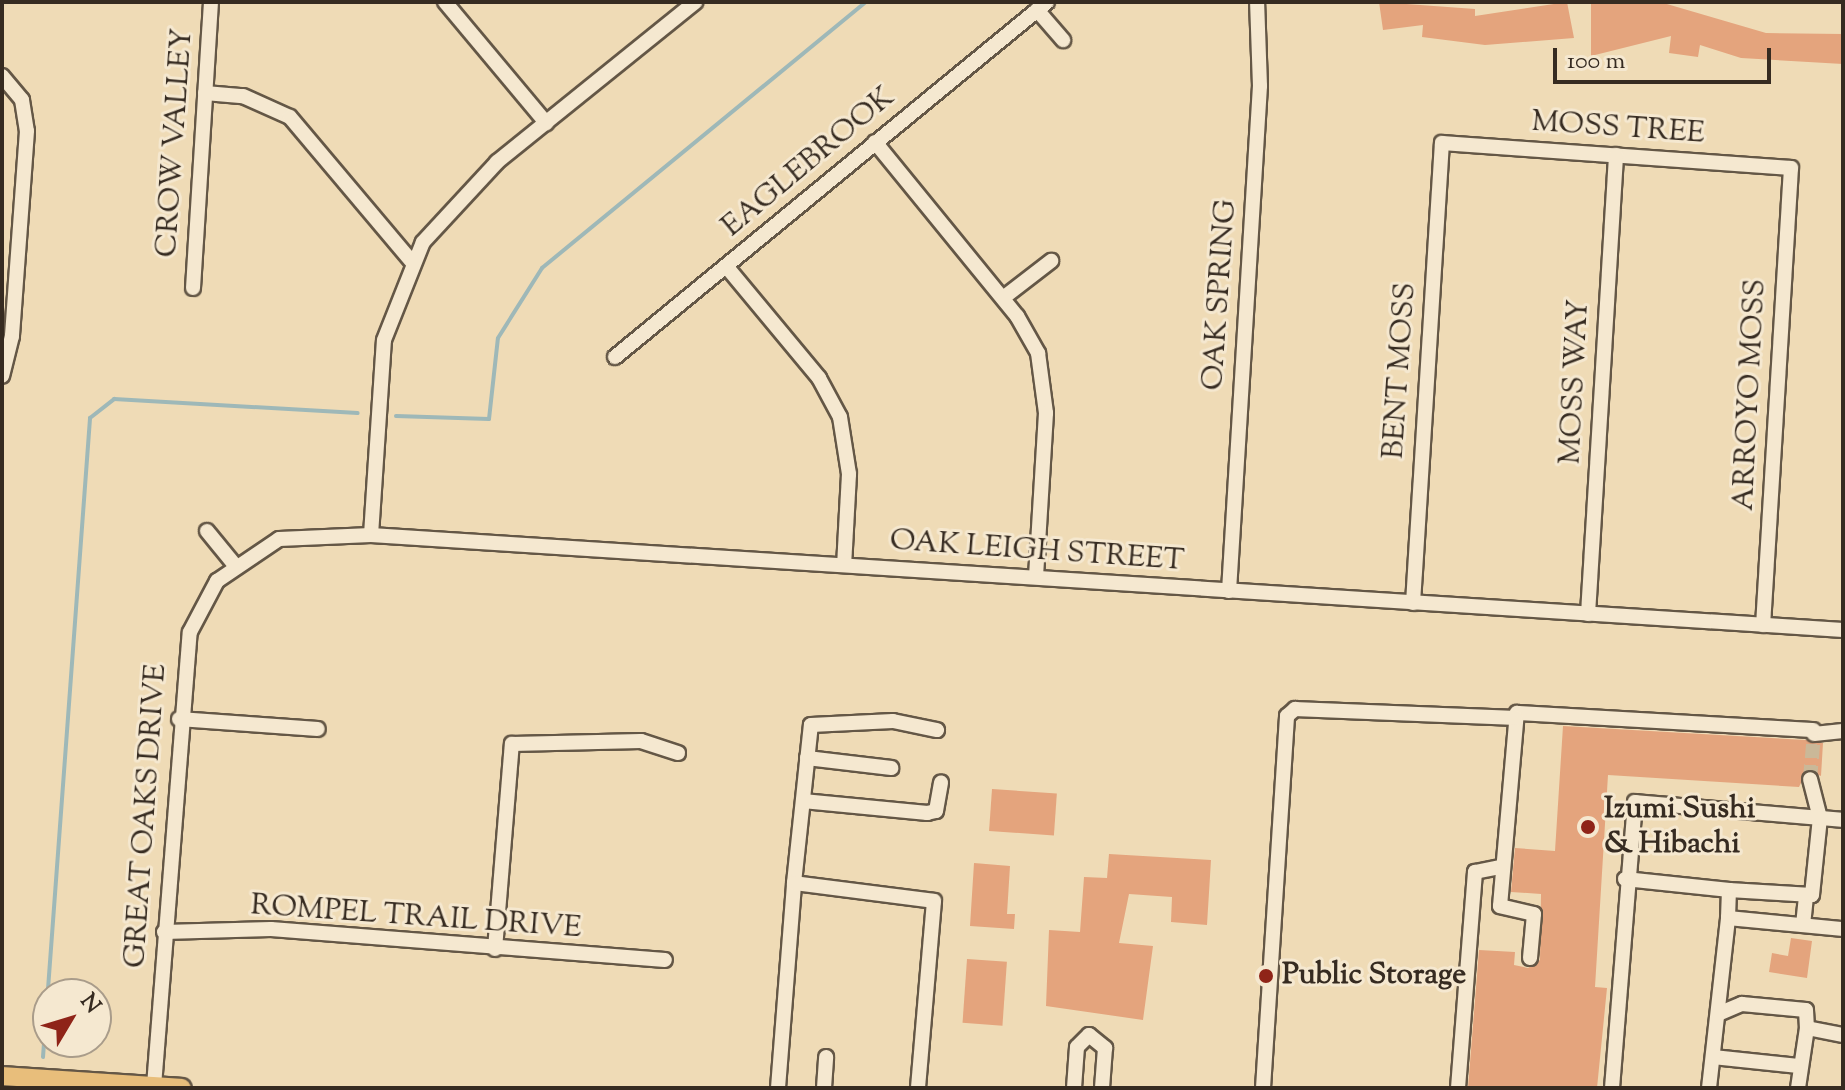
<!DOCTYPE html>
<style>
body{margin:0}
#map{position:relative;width:1845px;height:1090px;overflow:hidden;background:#efdbb6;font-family:"Sorts Mill Goudy",serif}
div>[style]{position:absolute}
.stream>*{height:4px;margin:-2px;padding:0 2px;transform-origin:2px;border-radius:2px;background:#9eb8b8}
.building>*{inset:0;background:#e4a47d;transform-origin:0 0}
.minor-tunnel>*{height:14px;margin-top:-7px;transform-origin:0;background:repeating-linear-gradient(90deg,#cab898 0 14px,transparent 0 21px)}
.roads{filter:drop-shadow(2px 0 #645746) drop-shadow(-2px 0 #645746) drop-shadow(0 2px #645746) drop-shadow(0 -2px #645746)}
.minor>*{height:14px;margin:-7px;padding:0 7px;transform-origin:7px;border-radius:7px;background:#f5e8d0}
.major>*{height:18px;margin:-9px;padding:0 9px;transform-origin:9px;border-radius:9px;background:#e8be7b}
.dots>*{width:22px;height:22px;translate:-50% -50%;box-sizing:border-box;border:4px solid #f5e8d0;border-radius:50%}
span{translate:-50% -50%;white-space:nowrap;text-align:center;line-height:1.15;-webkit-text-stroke:6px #f5e8d0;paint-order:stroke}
.street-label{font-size:30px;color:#362b21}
.poi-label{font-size:30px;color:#362b21;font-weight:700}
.left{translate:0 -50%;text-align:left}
.frame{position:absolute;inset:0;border:4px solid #362b21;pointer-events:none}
.north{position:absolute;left:32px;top:978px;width:80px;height:80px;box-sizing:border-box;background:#f5e8d0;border:2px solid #a99c8a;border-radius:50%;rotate:52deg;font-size:22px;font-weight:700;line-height:32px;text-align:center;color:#362b21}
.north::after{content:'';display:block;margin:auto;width:28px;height:36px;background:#8f2418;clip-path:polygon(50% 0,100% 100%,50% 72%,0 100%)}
.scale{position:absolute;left:1553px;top:48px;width:218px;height:36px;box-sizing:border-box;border:4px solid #362b21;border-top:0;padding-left:10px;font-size:24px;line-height:28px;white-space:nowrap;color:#362b21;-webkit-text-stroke:6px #f5e8d0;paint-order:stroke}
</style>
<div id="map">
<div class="stream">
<div style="left:396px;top:416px;width:93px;rotate:1.8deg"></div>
<div style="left:489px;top:419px;width:81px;rotate:-83.7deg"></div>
<div style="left:498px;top:338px;width:83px;rotate:-57.8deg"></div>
<div style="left:542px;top:268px;width:419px;rotate:-39.4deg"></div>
<div style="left:43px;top:1057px;width:641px;rotate:-85.79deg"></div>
<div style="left:90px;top:418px;width:31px;rotate:-38deg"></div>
<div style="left:114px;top:399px;width:244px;rotate:3.3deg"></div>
</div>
<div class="building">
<div style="clip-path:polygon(1379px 2px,1475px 9px,1475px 16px,1567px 2px,1574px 38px,1485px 45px,1422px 37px,1423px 25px,1383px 30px)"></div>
<div style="clip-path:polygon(1591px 2px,1660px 2px,1766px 33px,1843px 34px,1843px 64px,1741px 58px,1700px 45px,1698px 57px,1669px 53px,1671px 36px,1591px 56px)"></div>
<div style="clip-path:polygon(1563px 726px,1806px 740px,1823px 743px,1821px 776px,1807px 770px,1799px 787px,1608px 775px,1595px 987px,1607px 988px,1597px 1088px,1468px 1088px,1479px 950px,1515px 952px,1514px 965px,1528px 968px,1540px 960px,1541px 894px,1511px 892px,1515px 848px,1555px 851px)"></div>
<div style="left:992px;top:789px;width:65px;height:42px;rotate:4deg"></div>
<div style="clip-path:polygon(1109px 854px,1211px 860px,1207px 925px,1171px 922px,1172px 897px,1129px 894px,1119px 943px,1153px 946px,1143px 1020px,1046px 1006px,1049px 930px,1080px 932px,1084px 877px,1107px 878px)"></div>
<div style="clip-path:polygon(974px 863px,1010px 866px,1007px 914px,1015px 914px,1014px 929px,970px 926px)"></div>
<div style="clip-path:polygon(1791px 938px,1812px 941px,1807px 978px,1769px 972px,1772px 953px,1788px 956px)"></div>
<div style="left:967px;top:959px;width:40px;height:64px;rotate:4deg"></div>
</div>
<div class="minor-tunnel">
<div style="left:1810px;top:779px;width:45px;rotate:-84.9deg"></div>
</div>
<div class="roads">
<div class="minor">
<div style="left:445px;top:2px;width:158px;rotate:50.1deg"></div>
<div style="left:1037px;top:10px;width:40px;rotate:49deg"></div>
<div style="left:2px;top:76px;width:31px;rotate:50deg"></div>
<div style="left:22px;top:100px;width:31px;rotate:81deg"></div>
<div style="left:27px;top:131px;width:206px;rotate:94.2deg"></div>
<div style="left:12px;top:336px;width:41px;rotate:104deg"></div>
<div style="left:205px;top:93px;width:38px;rotate:5deg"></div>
<div style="left:243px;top:96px;width:51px;rotate:24.1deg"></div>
<div style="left:290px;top:117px;width:189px;rotate:49.9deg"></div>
<div style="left:875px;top:142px;width:225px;rotate:50.8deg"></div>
<div style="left:1017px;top:316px;width:43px;rotate:60.4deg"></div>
<div style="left:1038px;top:353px;width:61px;rotate:82.4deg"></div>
<div style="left:1046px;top:413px;width:164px;rotate:93.5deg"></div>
<div style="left:726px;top:266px;width:146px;rotate:50.3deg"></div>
<div style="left:819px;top:378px;width:44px;rotate:61.7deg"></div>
<div style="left:840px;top:417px;width:58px;rotate:81deg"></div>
<div style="left:849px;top:474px;width:91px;rotate:93.1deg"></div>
<div style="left:193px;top:288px;width:287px;rotate:-86.4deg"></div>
<div style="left:1003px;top:298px;width:61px;rotate:-37.6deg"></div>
<div style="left:615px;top:357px;width:559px;rotate:-39.41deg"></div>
<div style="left:207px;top:531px;width:43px;rotate:50.7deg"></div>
<div style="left:371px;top:535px;width:195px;rotate:-86.2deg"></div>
<div style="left:384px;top:340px;width:105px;rotate:-68.3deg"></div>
<div style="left:423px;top:242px;width:109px;rotate:-47.2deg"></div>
<div style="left:497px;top:162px;width:255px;rotate:-38.9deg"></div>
<div style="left:1229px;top:591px;width:506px;rotate:-86.49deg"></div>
<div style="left:1260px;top:86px;width:84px;rotate:-92deg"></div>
<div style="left:1413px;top:603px;width:461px;rotate:-86.4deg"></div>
<div style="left:1442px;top:143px;width:350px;rotate:4.1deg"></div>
<div style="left:1791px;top:168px;width:458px;rotate:93.5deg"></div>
<div style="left:1588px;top:614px;width:460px;rotate:-86.5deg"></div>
<div style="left:179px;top:719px;width:139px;rotate:4.1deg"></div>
<div style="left:1814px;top:734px;width:29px;rotate:-6deg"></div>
<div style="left:807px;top:758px;width:85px;rotate:6.8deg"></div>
<div style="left:803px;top:801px;width:125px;rotate:5.5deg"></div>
<div style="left:927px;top:813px;width:9px;rotate:-13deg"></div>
<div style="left:936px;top:811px;width:29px;rotate:-80deg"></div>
<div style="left:1625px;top:879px;width:105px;rotate:6deg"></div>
<div style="left:794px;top:883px;width:159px;rotate:-83.9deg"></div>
<div style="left:811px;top:725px;width:82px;rotate:-2.8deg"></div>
<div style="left:893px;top:721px;width:45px;rotate:11.6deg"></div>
<div style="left:1728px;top:918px;width:28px;rotate:-88deg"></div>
<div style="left:1729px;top:890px;width:83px;rotate:3.4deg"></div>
<div style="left:1812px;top:895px;width:77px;rotate:-84.1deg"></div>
<div style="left:1820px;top:818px;width:40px;rotate:-104.4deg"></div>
<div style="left:1803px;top:925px;width:30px;rotate:-84deg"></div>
<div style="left:164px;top:932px;width:107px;rotate:-1.6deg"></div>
<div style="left:271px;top:929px;width:395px;rotate:4.5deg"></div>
<div style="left:495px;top:949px;width:206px;rotate:-85.3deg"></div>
<div style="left:512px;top:744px;width:129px;rotate:-1.3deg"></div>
<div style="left:641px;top:741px;width:39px;rotate:18deg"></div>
<div style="left:1530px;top:958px;width:44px;rotate:-84.8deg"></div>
<div style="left:1534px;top:914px;width:35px;rotate:-167deg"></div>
<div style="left:1500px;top:906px;width:194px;rotate:-85deg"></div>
<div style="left:1517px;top:713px;width:297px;rotate:3.3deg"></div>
<div style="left:1718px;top:1014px;width:26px;rotate:-23deg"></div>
<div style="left:1742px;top:1004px;width:64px;rotate:5.4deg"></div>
<div style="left:1806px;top:1010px;width:18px;rotate:87deg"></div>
<div style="left:1713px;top:1057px;width:86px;rotate:6deg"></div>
<div style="left:154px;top:1086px;width:455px;rotate:-85.5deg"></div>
<div style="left:190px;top:632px;width:58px;rotate:-62.1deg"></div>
<div style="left:217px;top:581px;width:75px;rotate:-34.1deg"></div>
<div style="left:279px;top:539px;width:92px;rotate:-2.5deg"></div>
<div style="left:371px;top:535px;width:1475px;rotate:3.69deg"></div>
<div style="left:778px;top:1088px;width:206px;rotate:-85.5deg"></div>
<div style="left:794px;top:883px;width:141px;rotate:7.3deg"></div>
<div style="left:934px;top:901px;width:188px;rotate:94.9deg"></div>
<div style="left:824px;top:1088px;width:31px;rotate:-86deg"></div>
<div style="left:1074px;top:1088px;width:41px;rotate:-85.8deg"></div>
<div style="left:1077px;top:1047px;width:17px;rotate:-45deg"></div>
<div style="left:1089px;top:1035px;width:21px;rotate:39deg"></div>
<div style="left:1105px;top:1048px;width:40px;rotate:94.3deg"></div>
<div style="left:1263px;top:1088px;width:373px;rotate:-86.3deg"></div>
<div style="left:1287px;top:716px;width:11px;rotate:-41deg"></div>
<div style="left:1295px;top:709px;width:221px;rotate:2.3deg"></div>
<div style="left:1458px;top:1088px;width:217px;rotate:-85.5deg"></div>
<div style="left:1475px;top:872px;width:25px;rotate:-11deg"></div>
<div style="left:1612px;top:1088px;width:287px;rotate:-85.4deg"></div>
<div style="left:1635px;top:802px;width:209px;rotate:4.9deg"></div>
<div style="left:1709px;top:1088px;width:171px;rotate:-83.6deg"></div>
<div style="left:1728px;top:918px;width:116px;rotate:5.5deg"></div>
<div style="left:1798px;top:1088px;width:61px;rotate:-81.5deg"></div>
<div style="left:1807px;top:1028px;width:37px;rotate:11deg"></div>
</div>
<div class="major">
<div style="left:2px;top:1076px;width:180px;rotate:3.8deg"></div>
</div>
</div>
<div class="dots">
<div style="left:1588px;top:827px;background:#8f2418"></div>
<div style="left:1266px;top:976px;background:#8f2418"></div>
</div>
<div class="street-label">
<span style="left:1618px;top:129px;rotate:4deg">MOSS TREE</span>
<span style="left:176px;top:143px;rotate:-86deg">CROW VALLEY</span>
<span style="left:809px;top:163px;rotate:-40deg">EAGLEBROOK</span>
<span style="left:1221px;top:295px;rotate:-86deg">OAK SPRING</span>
<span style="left:1401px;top:371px;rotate:-86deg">BENT MOSS</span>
<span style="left:1576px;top:382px;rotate:-87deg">MOSS WAY</span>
<span style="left:1751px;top:395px;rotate:-87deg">ARROYO MOSS</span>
<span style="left:1037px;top:552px;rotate:4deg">OAK LEIGH STREET</span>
<span style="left:147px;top:816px;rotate:-86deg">GREAT OAKS DRIVE</span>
<span style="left:416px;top:918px;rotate:4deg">ROMPEL TRAIL DRIVE</span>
</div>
<div class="poi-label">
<span class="left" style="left:1604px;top:827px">Izumi Sushi<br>&amp; Hibachi</span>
<span class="left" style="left:1282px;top:976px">Public Storage</span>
</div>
<div class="frame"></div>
<div class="north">N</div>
<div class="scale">100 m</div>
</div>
